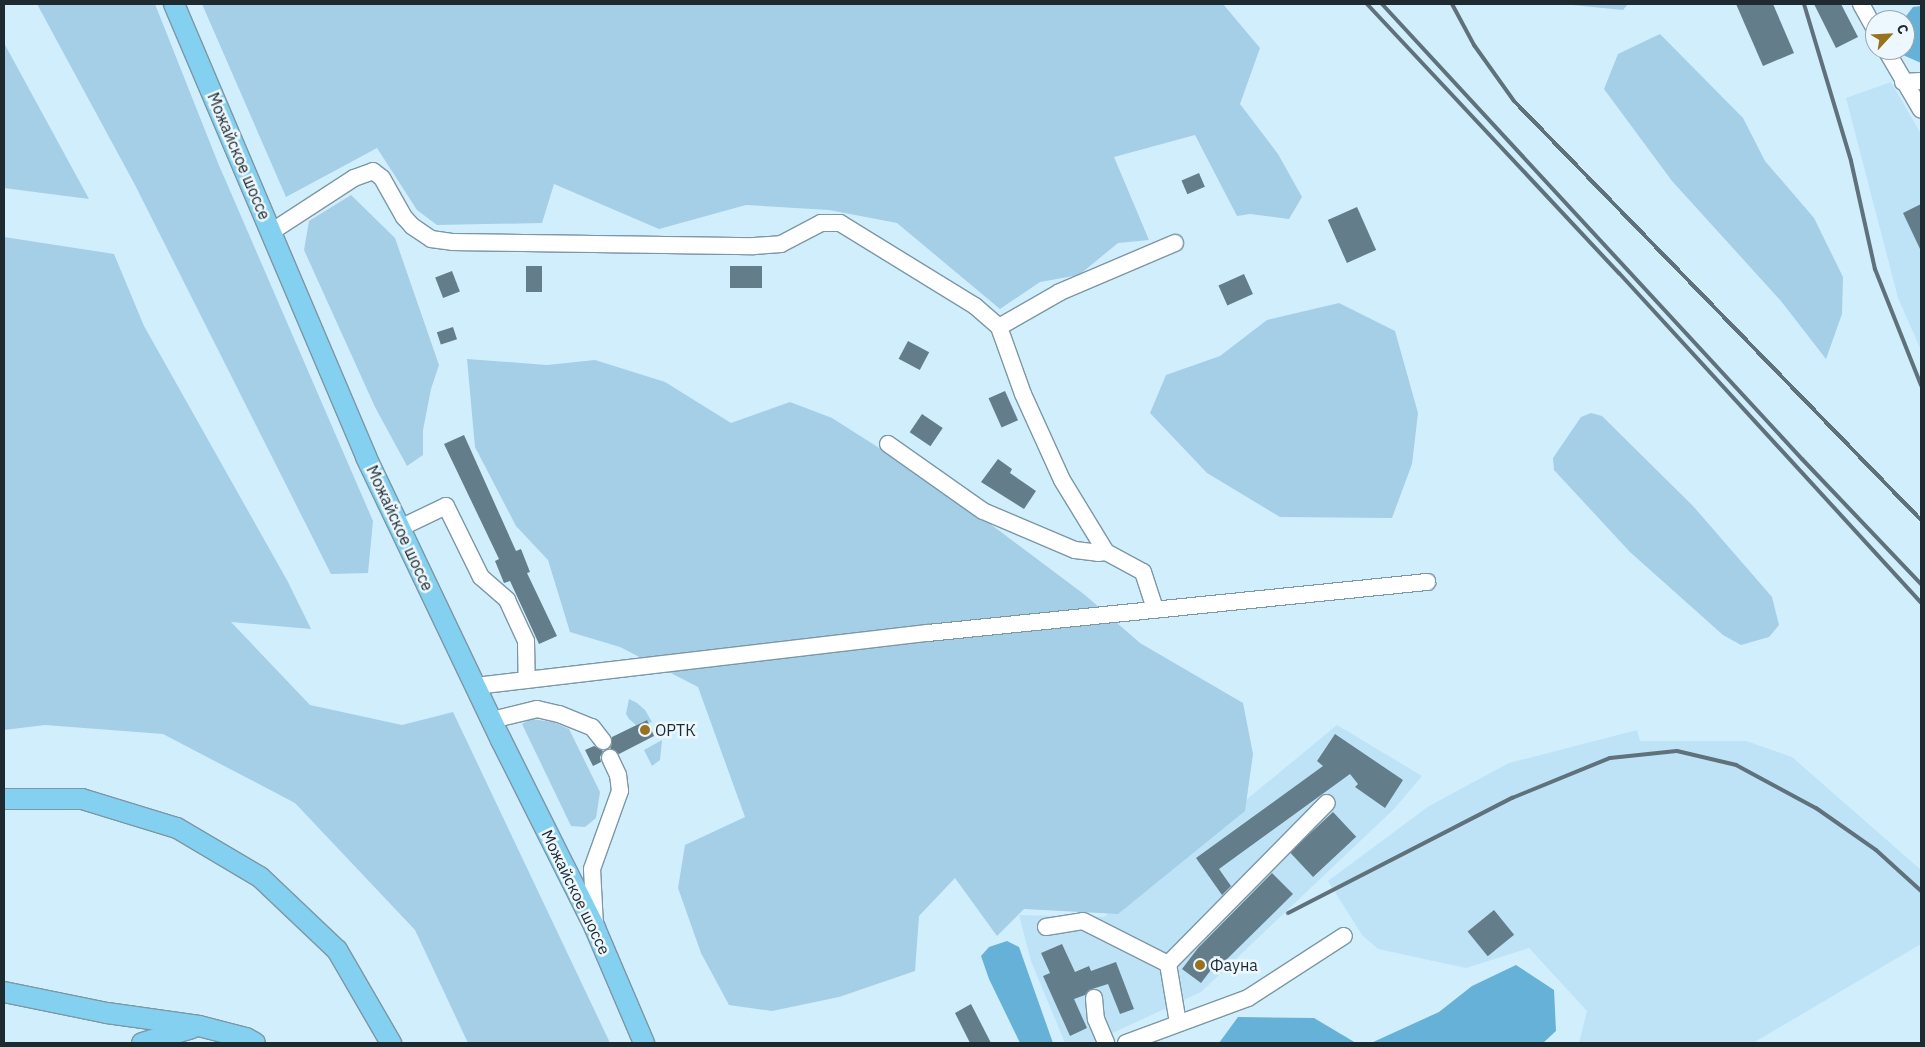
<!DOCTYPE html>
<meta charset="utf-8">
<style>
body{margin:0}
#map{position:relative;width:1925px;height:1047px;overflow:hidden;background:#d1eefd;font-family:"IBM Plex Sans",sans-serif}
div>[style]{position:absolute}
.built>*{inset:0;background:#bee3f7}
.green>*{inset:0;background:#a4cfe7}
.water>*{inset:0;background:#66b1d7}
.building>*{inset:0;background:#637d8b;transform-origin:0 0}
.roads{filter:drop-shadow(1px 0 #7c97a5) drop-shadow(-1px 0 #7c97a5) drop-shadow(0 1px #7c97a5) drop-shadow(0 -1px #7c97a5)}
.minor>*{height:16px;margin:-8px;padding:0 8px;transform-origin:8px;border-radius:8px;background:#fff}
.major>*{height:20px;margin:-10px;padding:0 10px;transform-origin:10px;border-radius:10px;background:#84d0f1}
.rail>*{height:4px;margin:-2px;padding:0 2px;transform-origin:2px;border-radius:2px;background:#5f717a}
.dots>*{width:14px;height:14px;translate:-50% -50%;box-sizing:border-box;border:2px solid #ecf8fe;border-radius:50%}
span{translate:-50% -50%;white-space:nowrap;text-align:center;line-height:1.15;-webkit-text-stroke:5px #ecf8fe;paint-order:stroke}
.street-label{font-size:16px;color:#1f2a30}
.poi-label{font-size:16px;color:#1f2a30}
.left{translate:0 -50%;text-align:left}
.frame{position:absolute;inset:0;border:5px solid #1f2a30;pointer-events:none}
.north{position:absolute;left:1865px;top:10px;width:50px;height:50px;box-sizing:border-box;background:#ecf8fe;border:1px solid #9aa6ac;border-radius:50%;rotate:65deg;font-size:14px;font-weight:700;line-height:20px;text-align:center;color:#1f2a30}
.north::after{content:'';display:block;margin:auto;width:18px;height:22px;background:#99721e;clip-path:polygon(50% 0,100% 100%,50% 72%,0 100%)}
</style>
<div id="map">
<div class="built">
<div style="clip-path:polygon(1891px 82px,1921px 134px,1921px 350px,1898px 298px,1846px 98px)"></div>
<div style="clip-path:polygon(1337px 725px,1422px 776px,1394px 809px,1201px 992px,1091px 1043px,1065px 1043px,1031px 961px,1019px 915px,1104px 917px)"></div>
<div style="clip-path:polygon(1637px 730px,1640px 741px,1746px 741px,1792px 757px,1921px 870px,1921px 944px,1753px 1043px,1579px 1043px,1587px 1011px,1529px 948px,1466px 968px,1378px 949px,1362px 935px,1328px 881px,1429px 806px,1509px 763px)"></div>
</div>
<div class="green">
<div style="clip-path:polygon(37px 4px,155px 4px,218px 163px,373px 521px,368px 573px,331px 574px,135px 185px)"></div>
<div style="clip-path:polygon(202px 4px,1223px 4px,1260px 48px,1240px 104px,1278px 154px,1302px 197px,1289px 219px,1250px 214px,1237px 216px,1195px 135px,1114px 157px,1149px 240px,1118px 243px,1079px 275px,1040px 282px,1000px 309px,897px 223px,829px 210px,746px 205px,659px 229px,554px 184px,542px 223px,437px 225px,417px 210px,377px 148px,286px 197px)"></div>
<div style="clip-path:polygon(1562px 4px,1628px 4px,1623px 10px)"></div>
<div style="clip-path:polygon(1660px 34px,1743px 118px,1765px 161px,1814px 218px,1843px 277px,1842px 314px,1826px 359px,1781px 301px,1672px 181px,1604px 89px,1618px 54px)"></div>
<div style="clip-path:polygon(4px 43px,89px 199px,4px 188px)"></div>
<div style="clip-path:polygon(351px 195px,395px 238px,439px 365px,431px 389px,423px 430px,423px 455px,407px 466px,375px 407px,304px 250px,309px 221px)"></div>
<div style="clip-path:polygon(4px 237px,114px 254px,144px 326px,288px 582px,311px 629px,231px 622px,310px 705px,402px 725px,453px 712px,610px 1043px,468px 1043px,415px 930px,295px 803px,163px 734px,45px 725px,4px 730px)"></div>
<div style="clip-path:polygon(1339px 303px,1395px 331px,1418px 413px,1412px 464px,1392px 518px,1280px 517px,1207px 473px,1150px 413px,1166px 375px,1220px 356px,1267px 320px)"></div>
<div style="clip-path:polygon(467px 359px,547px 365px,595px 360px,665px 382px,731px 423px,790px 402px,832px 418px,942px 488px,1085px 595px,1140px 643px,1243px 703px,1253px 754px,1245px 811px,1118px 914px,1024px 909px,997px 936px,955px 878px,919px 916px,915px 971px,839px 997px,772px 1011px,729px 1005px,701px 953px,678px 888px,685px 845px,745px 817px,698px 687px,620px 647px,570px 632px,548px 560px,516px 526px,475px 447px)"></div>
<div style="clip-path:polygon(1591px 413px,1602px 416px,1693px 506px,1772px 597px,1779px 625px,1769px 637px,1741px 645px,1723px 635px,1630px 552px,1554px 470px,1553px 458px,1581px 417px)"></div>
<div style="clip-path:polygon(629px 699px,637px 703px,645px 710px,652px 722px,648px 723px,646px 720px,636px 725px,629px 719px,626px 714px)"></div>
<div style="clip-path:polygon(531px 719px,553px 722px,569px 729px,600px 792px,596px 818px,585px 827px,571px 826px,522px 724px)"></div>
<div style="clip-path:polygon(662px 740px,660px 760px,652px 766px,644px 750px)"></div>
</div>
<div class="water">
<div style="clip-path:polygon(1921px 6px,1921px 63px,1903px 55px,1902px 50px,1905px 50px,1903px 20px,1913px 7px)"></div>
<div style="clip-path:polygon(1007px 941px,1019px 947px,1053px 1043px,1020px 1043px,989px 979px,981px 956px,989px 947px)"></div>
<div style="clip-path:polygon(1516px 965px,1554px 990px,1556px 1031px,1543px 1043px,1371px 1043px,1439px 1012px,1472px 986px)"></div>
<div style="clip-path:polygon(1238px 1017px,1314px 1018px,1356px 1043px,1219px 1043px)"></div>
</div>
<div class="building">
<div style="clip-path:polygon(1736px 4px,1773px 4px,1794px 53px,1763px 66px)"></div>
<div style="clip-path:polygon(1814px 4px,1841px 4px,1858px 37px,1836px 48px)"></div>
<div style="left:1199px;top:173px;width:15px;height:19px;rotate:67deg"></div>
<div style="clip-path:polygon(1921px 204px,1921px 251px,1903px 213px)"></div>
<div style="left:1357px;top:207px;width:47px;height:32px;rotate:66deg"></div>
<div style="left:526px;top:266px;width:16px;height:26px"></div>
<div style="left:730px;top:266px;width:32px;height:22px"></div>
<div style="left:452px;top:271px;width:22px;height:18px;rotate:69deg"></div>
<div style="left:1244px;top:274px;width:22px;height:28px;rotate:66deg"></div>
<div style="left:453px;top:327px;width:13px;height:17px;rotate:72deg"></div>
<div style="left:908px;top:341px;width:24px;height:20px;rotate:28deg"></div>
<div style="left:1005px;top:391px;width:32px;height:18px;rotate:66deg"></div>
<div style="left:922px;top:414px;width:25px;height:22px;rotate:34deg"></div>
<div style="clip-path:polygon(464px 435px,516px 551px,521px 549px,530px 572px,527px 573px,557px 636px,539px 644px,510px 581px,504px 583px,495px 561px,499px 559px,444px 444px)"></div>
<div style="clip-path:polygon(998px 459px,1012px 469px,1010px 473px,1036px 491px,1024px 509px,981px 482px)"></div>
<div style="clip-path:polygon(647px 720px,654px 736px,619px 754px,610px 748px,612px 744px,612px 737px)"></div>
<div style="clip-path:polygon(1335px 734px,1403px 780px,1385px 808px,1355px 787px,1358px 784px,1350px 774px,1219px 869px,1231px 886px,1222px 895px,1196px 858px,1323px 766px,1317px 761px)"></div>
<div style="clip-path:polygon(594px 746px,603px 751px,600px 757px,601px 762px,593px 766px,585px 750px)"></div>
<div style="left:1333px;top:812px;width:34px;height:59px;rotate:47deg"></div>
<div style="clip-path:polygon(1272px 873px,1293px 894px,1224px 962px,1220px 958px,1201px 983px,1182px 969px,1198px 948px)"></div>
<div style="left:1494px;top:910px;width:32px;height:34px;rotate:51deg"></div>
<div style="clip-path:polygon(1062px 944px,1075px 972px,1089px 966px,1091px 971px,1116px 962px,1134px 1009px,1120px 1014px,1108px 984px,1089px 990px,1085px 995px,1074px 999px,1087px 1028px,1070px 1036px,1043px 976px,1050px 973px,1041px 953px)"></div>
<div style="clip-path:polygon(971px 1004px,991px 1043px,970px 1043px,955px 1013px)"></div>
</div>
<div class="roads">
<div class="minor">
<div style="left:1861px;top:4px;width:29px;rotate:61deg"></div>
<div style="left:1886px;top:50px;width:69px;rotate:59.7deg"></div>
<div style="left:1903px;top:82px;width:18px;rotate:-3deg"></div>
<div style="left:271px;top:232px;width:99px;rotate:-33deg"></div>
<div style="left:354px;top:178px;width:20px;rotate:-20deg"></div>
<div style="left:373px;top:171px;width:11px;rotate:38deg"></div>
<div style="left:382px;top:178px;width:45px;rotate:60.6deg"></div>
<div style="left:404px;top:217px;width:12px;rotate:48deg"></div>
<div style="left:412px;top:226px;width:23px;rotate:34deg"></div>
<div style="left:431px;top:239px;width:21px;rotate:8deg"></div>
<div style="left:452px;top:242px;width:302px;rotate:0.8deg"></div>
<div style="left:754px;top:246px;width:27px;rotate:-4deg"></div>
<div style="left:781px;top:244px;width:45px;rotate:-27.7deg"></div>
<div style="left:821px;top:223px;width:19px"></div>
<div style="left:840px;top:223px;width:158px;rotate:31.6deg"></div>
<div style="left:975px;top:306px;width:32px;rotate:41deg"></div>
<div style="left:999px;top:327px;width:71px;rotate:70.3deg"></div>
<div style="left:1023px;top:394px;width:94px;rotate:65.6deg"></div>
<div style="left:1062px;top:480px;width:84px;rotate:58.6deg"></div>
<div style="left:1106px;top:552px;width:42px;rotate:28.4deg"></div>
<div style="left:1143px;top:572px;width:40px;rotate:72deg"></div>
<div style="left:999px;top:327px;width:70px;rotate:-29.8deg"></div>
<div style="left:1060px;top:292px;width:125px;rotate:-23.1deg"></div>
<div style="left:888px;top:444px;width:116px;rotate:35.2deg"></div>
<div style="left:983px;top:511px;width:100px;rotate:23deg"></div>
<div style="left:1075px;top:550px;width:23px;rotate:7deg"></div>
<div style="left:1098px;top:553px;width:8px;rotate:-7deg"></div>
<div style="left:400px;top:528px;width:51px;rotate:-25.6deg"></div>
<div style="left:446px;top:506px;width:79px;rotate:63.8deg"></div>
<div style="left:481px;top:577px;width:35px;rotate:41deg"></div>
<div style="left:507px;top:600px;width:45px;rotate:65.1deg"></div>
<div style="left:526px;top:641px;width:39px;rotate:89deg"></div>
<div style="left:475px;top:686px;width:456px;rotate:-6.7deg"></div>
<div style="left:928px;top:633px;width:502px;rotate:-5.84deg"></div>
<div style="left:492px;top:720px;width:46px;rotate:-13.7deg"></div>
<div style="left:537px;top:709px;width:23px;rotate:13deg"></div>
<div style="left:559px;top:714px;width:35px;rotate:22deg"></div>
<div style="left:592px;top:727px;width:18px;rotate:52deg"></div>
<div style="left:595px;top:926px;width:57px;rotate:-93deg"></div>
<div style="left:592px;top:869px;width:83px;rotate:-70.3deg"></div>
<div style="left:620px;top:791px;width:16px;rotate:-97deg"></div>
<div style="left:618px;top:775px;width:19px;rotate:-115deg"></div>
<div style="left:1046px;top:927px;width:37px;rotate:-9deg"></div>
<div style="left:1083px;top:921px;width:95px;rotate:26.8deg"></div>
<div style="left:1094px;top:998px;width:21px;rotate:85deg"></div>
<div style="left:1096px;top:1019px;width:26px;rotate:67deg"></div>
<div style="left:1178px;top:1023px;width:60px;rotate:-99.6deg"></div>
<div style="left:1168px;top:964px;width:226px;rotate:-45.4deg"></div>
<div style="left:1126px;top:1043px;width:130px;rotate:-20.2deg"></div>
<div style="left:1248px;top:998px;width:114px;rotate:-32.9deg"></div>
</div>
<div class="major">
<div style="left:174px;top:4px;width:492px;rotate:67deg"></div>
<div style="left:366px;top:457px;width:314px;rotate:64.5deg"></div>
<div style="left:501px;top:740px;width:210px;rotate:63.4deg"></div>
<div style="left:595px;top:928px;width:125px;rotate:66.9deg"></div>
<div style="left:4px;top:799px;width:78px"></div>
<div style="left:82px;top:799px;width:99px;rotate:17deg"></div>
<div style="left:177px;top:828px;width:96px;rotate:30.6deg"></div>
<div style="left:260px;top:877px;width:106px;rotate:43.5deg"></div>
<div style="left:337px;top:950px;width:108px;rotate:59.9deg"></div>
<div style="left:4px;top:992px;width:105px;rotate:11.5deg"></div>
<div style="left:107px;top:1013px;width:93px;rotate:8deg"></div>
<div style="left:199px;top:1026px;width:49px;rotate:14.3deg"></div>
<div style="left:246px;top:1038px;width:10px;rotate:29deg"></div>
<div style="left:142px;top:1043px;width:52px;rotate:-16.7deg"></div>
</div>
</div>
<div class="rail">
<div style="left:1367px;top:4px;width:369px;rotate:46.9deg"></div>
<div style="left:1619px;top:273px;width:447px;rotate:47.5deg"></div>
<div style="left:1382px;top:4px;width:619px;rotate:47.29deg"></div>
<div style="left:1802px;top:459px;width:173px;rotate:46.4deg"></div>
<div style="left:1452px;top:4px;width:47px;rotate:61.8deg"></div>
<div style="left:1474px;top:45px;width:69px;rotate:54.5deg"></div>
<div style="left:1514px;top:101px;width:584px;rotate:45.83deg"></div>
<div style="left:1804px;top:4px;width:164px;rotate:73.3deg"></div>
<div style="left:1851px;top:161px;width:111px;rotate:77.5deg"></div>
<div style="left:1875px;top:269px;width:125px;rotate:68.4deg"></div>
<div style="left:1288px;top:913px;width:252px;rotate:-27.2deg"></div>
<div style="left:1512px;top:798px;width:106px;rotate:-22.2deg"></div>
<div style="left:1610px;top:758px;width:67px;rotate:-6deg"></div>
<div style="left:1677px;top:751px;width:61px;rotate:13.3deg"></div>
<div style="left:1736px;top:765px;width:91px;rotate:28.3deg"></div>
<div style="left:1816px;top:808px;width:73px;rotate:35deg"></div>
<div style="left:1876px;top:850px;width:61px;rotate:42.3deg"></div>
</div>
<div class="dots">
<div style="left:645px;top:730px;background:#99721e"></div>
<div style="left:1200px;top:965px;background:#99721e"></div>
</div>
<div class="street-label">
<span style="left:239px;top:156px;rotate:67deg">Можайское шоссе</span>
<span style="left:400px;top:528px;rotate:65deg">Можайское шоссе</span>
<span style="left:576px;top:892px;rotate:64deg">Можайское шоссе</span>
</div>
<div class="poi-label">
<span class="left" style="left:655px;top:730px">ОРТК</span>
<span class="left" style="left:1210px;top:965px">Фауна</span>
</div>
<div class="frame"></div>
<div class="north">С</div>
</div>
